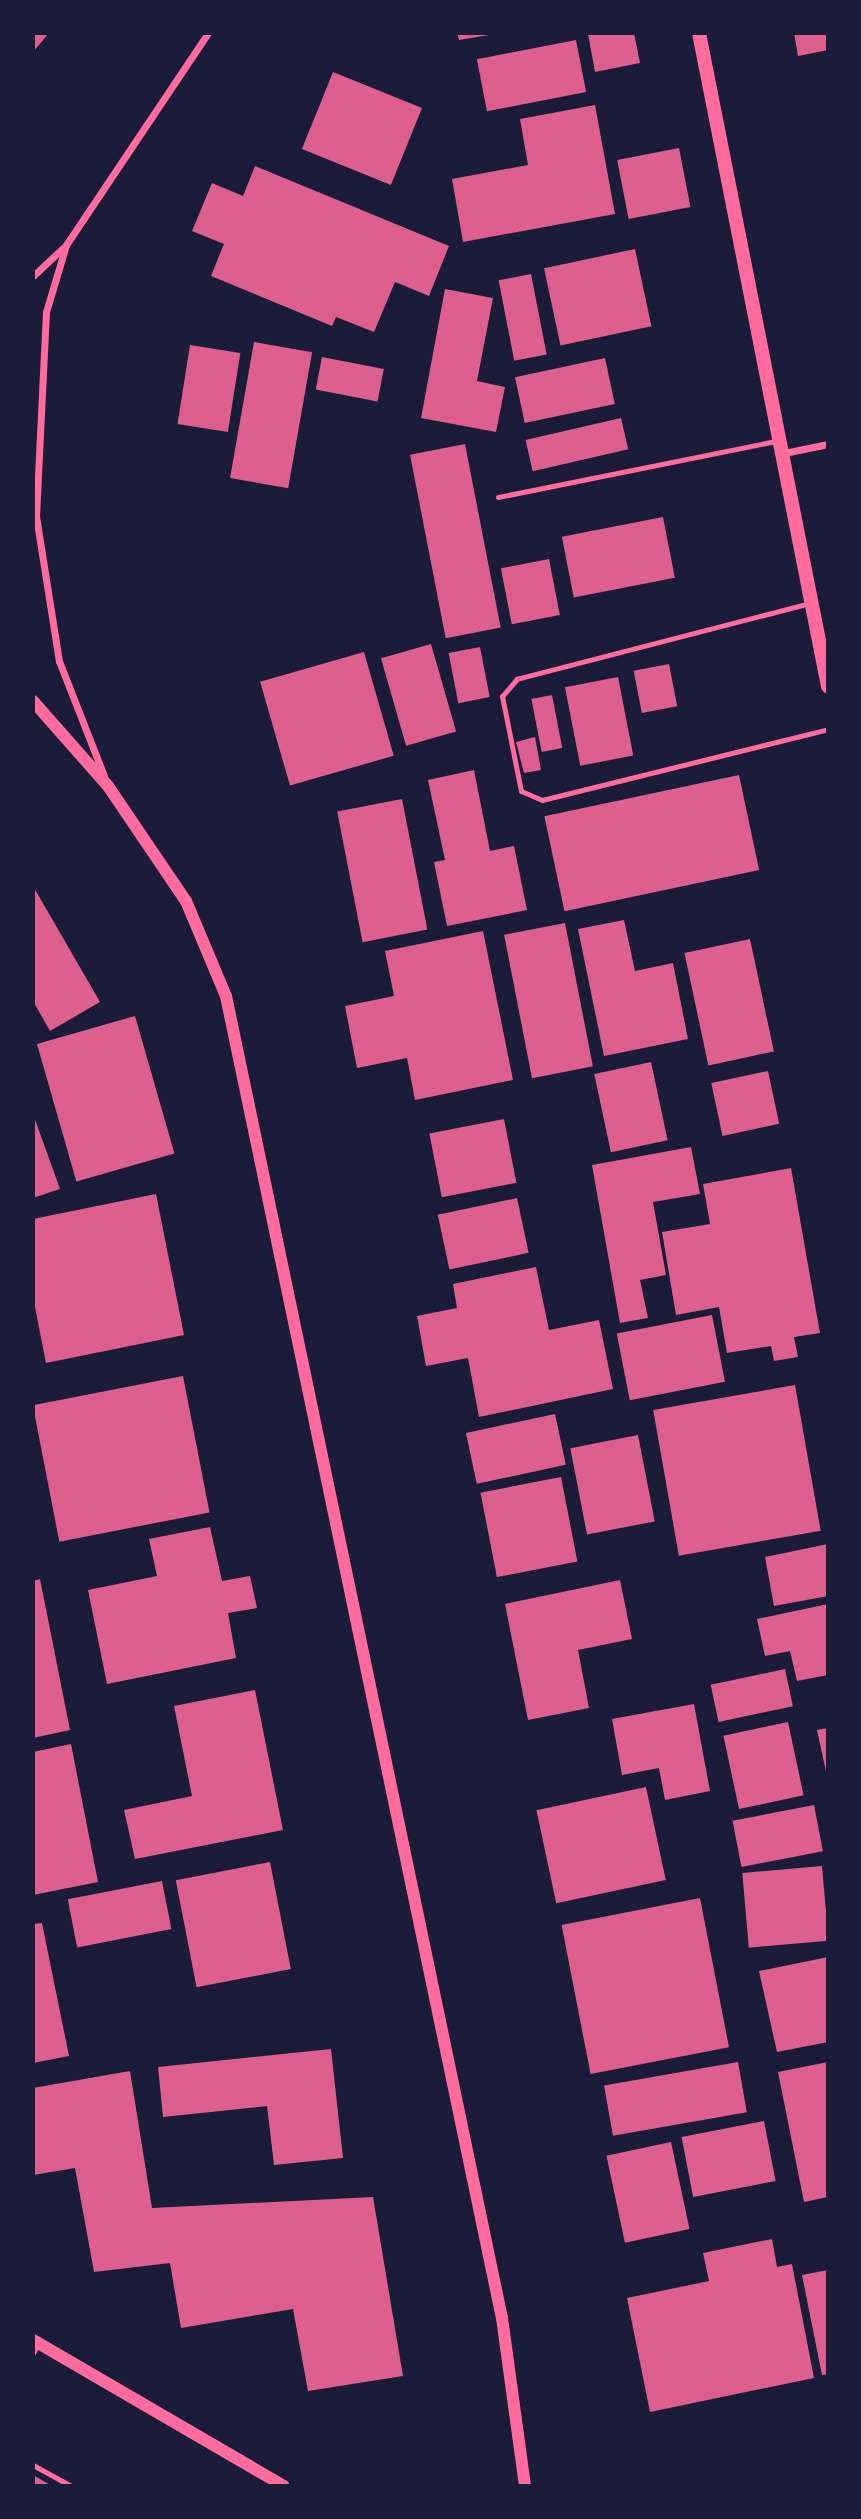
<!DOCTYPE html>
<style>
body{margin:0}
#map{position:relative;width:861px;height:2519px;overflow:hidden;background:#1b1b3a;font-family:Arial,sans-serif}
div>[style]{position:absolute}
.building>*{inset:0;background:#dd5f8e;transform-origin:0 0}
.service>*{height:5px;margin:-2.5px;padding:0 2.5px;transform-origin:2.5px;border-radius:2.5px;background:#ff6b9d}
.minor>*{height:7px;margin:-3.5px;padding:0 3.5px;transform-origin:3.5px;border-radius:3.5px;background:#ff6b9d}
.tertiary>*{height:12px;margin:-6px;padding:0 6px;transform-origin:6px;border-radius:6px;background:#ff6b9d}
.secondary>*{height:14px;margin:-7px;padding:0 7px;transform-origin:7px;border-radius:7px;background:#ff6b9d}
span{translate:-50% -50%;white-space:nowrap;text-align:center;line-height:1.15;-webkit-text-stroke:5px #1b1b3a;paint-order:stroke}
.frame{position:absolute;inset:0;border:35px solid #1b1b3a;pointer-events:none}
</style>
<div id="map">
<div class="building">
<div style="clip-path:polygon(33px 33px,49px 33px,33px 52px)"></div>
<div style="clip-path:polygon(457px 33px,489px 33px,489px 35px,459px 40px)"></div>
<div style="clip-path:polygon(634px 33px,640px 63px,595px 72px,588px 34px)"></div>
<div style="clip-path:polygon(794px 33px,828px 33px,828px 50px,798px 56px)"></div>
<div style="left:576px;top:40px;width:53px;height:101px;rotate:79deg"></div>
<div style="left:333px;top:72px;width:96px;height:83px;rotate:22deg"></div>
<div style="clip-path:polygon(595px 105px,615px 214px,463px 242px,452px 179px,528px 165px,520px 119px)"></div>
<div style="left:679px;top:148px;width:60px;height:63px;rotate:79deg"></div>
<div style="clip-path:polygon(255px 166px,449px 246px,429px 296px,395px 282px,374px 332px,336px 317px,332px 326px,211px 276px,224px 244px,192px 231px,212px 183px,243px 196px)"></div>
<div style="left:635px;top:249px;width:79px;height:93px;rotate:78deg"></div>
<div style="left:531px;top:274px;width:82px;height:33px;rotate:79deg"></div>
<div style="clip-path:polygon(445px 289px,493px 298px,477px 381px,505px 387px,496px 432px,421px 418px)"></div>
<div style="left:254px;top:342px;width:59px;height:138px;rotate:10deg"></div>
<div style="left:190px;top:345px;width:51px;height:80px;rotate:9deg"></div>
<div style="left:322px;top:357px;width:63px;height:33px;rotate:11deg"></div>
<div style="left:605px;top:358px;width:47px;height:92px;rotate:78deg"></div>
<div style="left:621px;top:418px;width:32px;height:98px;rotate:77deg"></div>
<div style="left:465px;top:444px;width:187px;height:56px;rotate:79deg"></div>
<div style="left:663px;top:517px;width:62px;height:103px;rotate:79deg"></div>
<div style="left:549px;top:559px;width:57px;height:49px;rotate:79deg"></div>
<div style="left:431px;top:644px;width:91px;height:52px;rotate:74deg"></div>
<div style="left:480px;top:647px;width:51px;height:32px;rotate:79deg"></div>
<div style="left:364px;top:652px;width:108px;height:108px;rotate:74deg"></div>
<div style="left:669px;top:664px;width:43px;height:36px;rotate:79deg"></div>
<div style="left:618px;top:677px;width:80px;height:54px;rotate:79deg"></div>
<div style="left:552px;top:695px;width:54px;height:21px;rotate:79deg"></div>
<div style="clip-path:polygon(535px 737px,541px 770px,524px 773px,516px 742px)"></div>
<div style="clip-path:polygon(474px 770px,490px 851px,514px 846px,527px 910px,447px 926px,434px 862px,445px 860px,428px 780px)"></div>
<div style="left:739px;top:775px;width:97px;height:199px;rotate:78deg"></div>
<div style="left:402px;top:799px;width:133px;height:66px;rotate:79deg"></div>
<div style="clip-path:polygon(33px 886px,100px 1002px,50px 1031px,33px 1001px)"></div>
<div style="clip-path:polygon(624px 920px,635px 971px,673px 963px,688px 1039px,604px 1056px,578px 929px)"></div>
<div style="left:565px;top:923px;width:146px;height:62px;rotate:79deg"></div>
<div style="clip-path:polygon(483px 931px,513px 1080px,415px 1100px,407px 1058px,357px 1068px,345px 1006px,394px 996px,385px 951px)"></div>
<div style="left:750px;top:939px;width:115px;height:67px;rotate:78deg"></div>
<div style="left:135px;top:1016px;width:143px;height:102px;rotate:74deg"></div>
<div style="left:651px;top:1062px;width:80px;height:58px;rotate:78deg"></div>
<div style="left:768px;top:1071px;width:54px;height:58px;rotate:78deg"></div>
<div style="clip-path:polygon(33px 1114px,60px 1189px,33px 1198px)"></div>
<div style="left:504px;top:1119px;width:65px;height:76px;rotate:79deg"></div>
<div style="clip-path:polygon(691px 1147px,700px 1194px,653px 1202px,666px 1275px,640px 1280px,648px 1318px,620px 1323px,592px 1165px)"></div>
<div style="clip-path:polygon(791px 1168px,820px 1333px,794px 1337px,798px 1357px,774px 1361px,771px 1346px,727px 1353px,719px 1307px,676px 1315px,662px 1232px,710px 1224px,703px 1184px)"></div>
<div style="clip-path:polygon(156px 1194px,184px 1335px,46px 1363px,33px 1297px,33px 1219px)"></div>
<div style="left:517px;top:1198px;width:56px;height:81px;rotate:78deg"></div>
<div style="clip-path:polygon(536px 1267px,549px 1330px,599px 1320px,613px 1389px,479px 1417px,468px 1358px,426px 1366px,417px 1316px,457px 1308px,453px 1284px)"></div>
<div style="left:712px;top:1315px;width:68px;height:97px;rotate:79deg"></div>
<div style="left:183px;top:1376px;width:139px;height:153px;rotate:79deg"></div>
<div style="left:795px;top:1385px;width:148px;height:144px;rotate:80deg"></div>
<div style="left:555px;top:1414px;width:52px;height:91px;rotate:78deg"></div>
<div style="left:638px;top:1435px;width:88px;height:69px;rotate:79deg"></div>
<div style="left:561px;top:1477px;width:86px;height:82px;rotate:79deg"></div>
<div style="clip-path:polygon(210px 1527px,222px 1581px,250px 1576px,257px 1608px,228px 1613px,236px 1658px,107px 1684px,88px 1590px,157px 1576px,149px 1539px)"></div>
<div style="clip-path:polygon(828px 1544px,828px 1596px,774px 1606px,765px 1557px)"></div>
<div style="clip-path:polygon(40px 1579px,70px 1730px,33px 1738px,33px 1581px)"></div>
<div style="clip-path:polygon(620px 1580px,632px 1639px,578px 1650px,589px 1708px,528px 1720px,505px 1604px)"></div>
<div style="clip-path:polygon(828px 1604px,828px 1675px,797px 1681px,790px 1651px,765px 1656px,757px 1619px)"></div>
<div style="left:785px;top:1669px;width:38px;height:76px;rotate:78deg"></div>
<div style="clip-path:polygon(255px 1690px,283px 1830px,135px 1859px,124px 1810px,192px 1796px,174px 1706px)"></div>
<div style="clip-path:polygon(694px 1704px,710px 1791px,665px 1800px,659px 1768px,622px 1775px,612px 1719px)"></div>
<div style="left:788px;top:1722px;width:75px;height:66px;rotate:78deg"></div>
<div style="clip-path:polygon(828px 1728px,828px 1775px,827px 1776px,817px 1730px)"></div>
<div style="clip-path:polygon(71px 1744px,98px 1882px,33px 1895px,33px 1752px)"></div>
<div style="left:646px;top:1787px;width:95px;height:112px;rotate:78deg"></div>
<div style="left:814px;top:1805px;width:47px;height:83px;rotate:79deg"></div>
<div style="left:270px;top:1862px;width:109px;height:96px;rotate:79deg"></div>
<div style="left:822px;top:1866px;width:75px;height:80px;rotate:85deg"></div>
<div style="left:162px;top:1881px;width:49px;height:96px;rotate:79deg"></div>
<div style="left:700px;top:1898px;width:152px;height:141px;rotate:79deg"></div>
<div style="clip-path:polygon(42px 1923px,69px 2056px,33px 2063px,33px 1924px)"></div>
<div style="clip-path:polygon(828px 1957px,828px 2042px,777px 2052px,759px 1971px)"></div>
<div style="clip-path:polygon(331px 2049px,343px 2158px,274px 2165px,267px 2106px,163px 2117px,158px 2067px)"></div>
<div style="left:738px;top:2062px;width:51px;height:136px;rotate:80deg"></div>
<div style="clip-path:polygon(828px 2062px,828px 2197px,804px 2202px,778px 2072px)"></div>
<div style="clip-path:polygon(130px 2071px,152px 2208px,373px 2197px,403px 2376px,308px 2391px,293px 2309px,181px 2328px,170px 2263px,94px 2272px,75px 2168px,33px 2175px,33px 2088px)"></div>
<div style="left:764px;top:2121px;width:61px;height:84px;rotate:79deg"></div>
<div style="left:671px;top:2142px;width:89px;height:66px;rotate:78deg"></div>
<div style="clip-path:polygon(772px 2239px,777px 2267px,792px 2264px,814px 2378px,650px 2412px,627px 2298px,709px 2281px,703px 2253px)"></div>
<div style="clip-path:polygon(828px 2270px,828px 2374px,822px 2375px,802px 2275px)"></div>
<div style="clip-path:polygon(33px 2475px,52px 2486px,33px 2486px)"></div>
</div>
<div class="service">
<div style="left:498px;top:497px;width:288px;rotate:-11.4deg"></div>
<div style="left:810px;top:603px;width:303px;rotate:165.5deg"></div>
<div style="left:517px;top:679px;width:23px;rotate:131deg"></div>
<div style="left:502px;top:696px;width:97px;rotate:78.7deg"></div>
<div style="left:521px;top:791px;width:23px;rotate:23deg"></div>
<div style="left:542px;top:800px;width:295px;rotate:-13.9deg"></div>
<div style="left:33px;top:2353px;width:11px;rotate:-63deg"></div>
<div style="left:33px;top:2465px;width:43px;rotate:28.9deg"></div>
</div>
<div class="minor">
<div style="left:66px;top:245px;width:70px;rotate:106.6deg"></div>
<div style="left:46px;top:312px;width:204px;rotate:92.8deg"></div>
<div style="left:36px;top:516px;width:147px;rotate:81deg"></div>
<div style="left:59px;top:661px;width:123px;rotate:68.6deg"></div>
<div style="left:33px;top:276px;width:45px;rotate:-43.2deg"></div>
<div style="left:66px;top:245px;width:255px;rotate:-56.2deg"></div>
<div style="left:784px;top:453px;width:45px;rotate:-11.6deg"></div>
</div>
<div class="tertiary">
<div style="left:33px;top:701px;width:113px;rotate:48.6deg"></div>
<div style="left:108px;top:786px;width:139px;rotate:55.9deg"></div>
<div style="left:186px;top:901px;width:103px;rotate:67.2deg"></div>
<div style="left:226px;top:996px;width:1351px;rotate:78.21deg"></div>
<div style="left:502px;top:2318px;width:170px;rotate:82.2deg"></div>
<div style="left:33px;top:2340px;width:290px;rotate:30.2deg"></div>
</div>
<div class="secondary">
<div style="left:699px;top:33px;width:666px;rotate:78.83deg"></div>
</div>
<div class="frame"></div>
</div>
